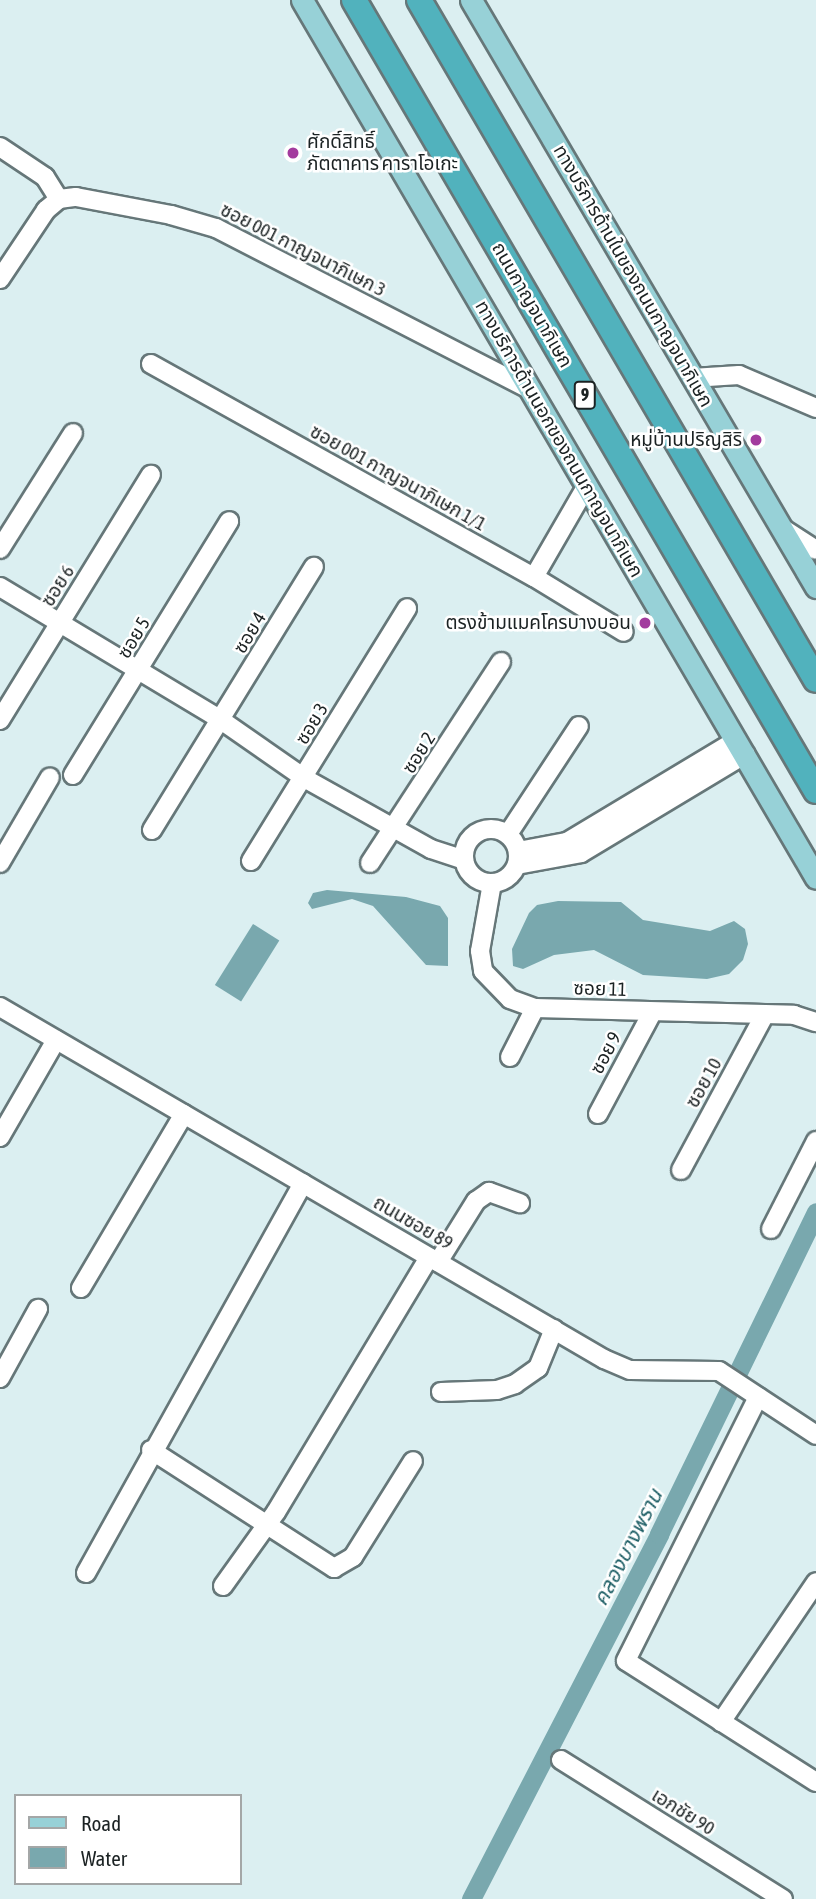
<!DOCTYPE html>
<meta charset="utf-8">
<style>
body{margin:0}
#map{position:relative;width:816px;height:1899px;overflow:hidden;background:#dbeff1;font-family:"Asap Condensed","Noto Sans Thai",sans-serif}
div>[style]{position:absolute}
.water>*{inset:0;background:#79a8ae;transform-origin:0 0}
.canal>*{height:19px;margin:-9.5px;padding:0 9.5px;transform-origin:9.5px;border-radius:9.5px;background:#79a8ae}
.roads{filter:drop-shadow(2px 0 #667779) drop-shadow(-2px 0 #667779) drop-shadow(0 2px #667779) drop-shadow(0 -2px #667779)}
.minor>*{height:18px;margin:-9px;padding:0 9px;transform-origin:9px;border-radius:9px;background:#fff}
.minor>.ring{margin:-9px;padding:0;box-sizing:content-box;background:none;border:18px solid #fff;border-radius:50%}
.major>*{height:21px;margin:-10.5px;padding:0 10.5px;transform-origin:10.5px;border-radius:10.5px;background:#97d1d7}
.highway>*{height:24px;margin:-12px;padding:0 12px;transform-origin:12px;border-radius:12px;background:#51b2bd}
.dots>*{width:19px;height:19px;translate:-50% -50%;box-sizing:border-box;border:4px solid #fff;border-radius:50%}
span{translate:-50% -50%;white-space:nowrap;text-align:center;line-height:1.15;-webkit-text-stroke:5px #fff;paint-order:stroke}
.shield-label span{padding:2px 5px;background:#fff;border:2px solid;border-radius:5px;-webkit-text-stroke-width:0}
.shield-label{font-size:18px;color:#1b2223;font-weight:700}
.poi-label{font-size:19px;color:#1b2223}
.left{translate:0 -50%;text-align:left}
.right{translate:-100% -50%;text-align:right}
.street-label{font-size:19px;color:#1b2223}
.water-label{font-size:21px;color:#1e5f66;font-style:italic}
.legend{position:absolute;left:14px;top:1794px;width:228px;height:91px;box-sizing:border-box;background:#fff;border:2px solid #a4a7a7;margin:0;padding:9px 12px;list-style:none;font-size:21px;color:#1b2223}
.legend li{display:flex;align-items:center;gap:14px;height:35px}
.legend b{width:35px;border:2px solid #a4a7a7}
</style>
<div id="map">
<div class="water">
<div style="clip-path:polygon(327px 890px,406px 897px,440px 906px,448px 918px,448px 966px,426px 965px,373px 906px,352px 899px,312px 909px,308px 903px,313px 893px)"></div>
<div style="clip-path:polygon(558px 901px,621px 902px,643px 920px,710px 931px,734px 921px,745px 929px,748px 944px,743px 960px,729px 974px,707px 979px,643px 975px,594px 950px,554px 955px,523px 969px,513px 966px,512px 949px,529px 913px,537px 905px)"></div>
<div style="left:253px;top:924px;width:31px;height:72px;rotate:32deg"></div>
</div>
<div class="canal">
<div style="left:471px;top:1899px;width:411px;rotate:-62.7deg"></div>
<div style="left:659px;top:1534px;width:358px;rotate:-64deg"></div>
</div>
<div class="roads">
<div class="minor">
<div style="left:0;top:147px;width:54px;rotate:33.7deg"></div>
<div style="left:45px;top:177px;width:26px;rotate:58deg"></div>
<div style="left:0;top:279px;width:83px;rotate:-56.3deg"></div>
<div style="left:46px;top:210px;width:17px;rotate:-40deg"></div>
<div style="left:59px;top:199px;width:17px;rotate:-7deg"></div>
<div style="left:76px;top:197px;width:97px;rotate:10.7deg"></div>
<div style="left:171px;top:215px;width:47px;rotate:16.1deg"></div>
<div style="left:216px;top:228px;width:352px;rotate:27.2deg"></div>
<div style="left:151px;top:364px;width:438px;rotate:29.1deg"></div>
<div style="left:534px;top:577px;width:104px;rotate:-60deg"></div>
<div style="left:692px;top:378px;width:47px;rotate:-3.7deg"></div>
<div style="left:739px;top:375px;width:84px;rotate:23.2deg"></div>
<div style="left:782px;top:528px;width:40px;rotate:32.9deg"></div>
<div style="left:0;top:549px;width:137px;rotate:-57.8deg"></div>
<div style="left:534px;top:577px;width:105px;rotate:31.4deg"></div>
<div style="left:0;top:587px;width:258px;rotate:31deg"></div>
<div style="left:221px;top:720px;width:101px;rotate:34.9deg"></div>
<div style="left:304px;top:778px;width:145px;rotate:29.2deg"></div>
<div style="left:431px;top:849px;width:35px;rotate:18deg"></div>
<div style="left:0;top:720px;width:288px;rotate:-58.4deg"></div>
<div style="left:73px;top:775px;width:298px;rotate:-58.4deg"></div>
<div class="ring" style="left:464px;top:829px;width:36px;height:36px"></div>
<div style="left:152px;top:830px;width:309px;rotate:-58.4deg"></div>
<div style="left:508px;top:834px;width:129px;rotate:-56.7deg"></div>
<div style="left:518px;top:851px;width:50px;rotate:-10.4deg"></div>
<div style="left:567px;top:842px;width:198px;rotate:-31deg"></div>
<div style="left:251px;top:861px;width:297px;rotate:-58.3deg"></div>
<div style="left:0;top:863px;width:99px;rotate:-59.8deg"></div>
<div style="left:370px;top:863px;width:240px;rotate:-56.9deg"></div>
<div style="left:517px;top:865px;width:65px;rotate:-10.6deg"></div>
<div style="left:581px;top:853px;width:192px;rotate:-31deg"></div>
<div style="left:492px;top:883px;width:69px;rotate:100deg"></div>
<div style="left:480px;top:951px;width:20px;rotate:81deg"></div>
<div style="left:483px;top:971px;width:39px;rotate:46deg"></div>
<div style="left:510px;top:999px;width:27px;rotate:20deg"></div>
<div style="left:535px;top:1008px;width:259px;rotate:1.5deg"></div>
<div style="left:794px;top:1015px;width:23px;rotate:18deg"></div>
<div style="left:0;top:1007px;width:699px;rotate:30.23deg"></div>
<div style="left:604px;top:1359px;width:28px;rotate:23deg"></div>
<div style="left:630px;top:1370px;width:89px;rotate:0.6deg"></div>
<div style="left:719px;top:1371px;width:116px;rotate:33.4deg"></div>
<div style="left:510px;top:1057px;width:55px;rotate:-63deg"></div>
<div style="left:598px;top:1114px;width:115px;rotate:-61.9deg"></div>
<div style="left:0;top:1137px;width:112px;rotate:-60deg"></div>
<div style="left:681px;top:1170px;width:175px;rotate:-61.7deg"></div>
<div style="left:771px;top:1229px;width:99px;rotate:-62.9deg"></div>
<div style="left:438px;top:1262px;width:72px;rotate:-58.1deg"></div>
<div style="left:476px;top:1201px;width:16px;rotate:-35deg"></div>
<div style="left:489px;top:1192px;width:33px;rotate:20deg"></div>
<div style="left:81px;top:1288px;width:202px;rotate:-59.4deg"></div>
<div style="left:0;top:1378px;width:79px;rotate:-61.2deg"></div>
<div style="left:441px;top:1392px;width:56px;rotate:-2deg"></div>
<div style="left:497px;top:1390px;width:19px;rotate:-18deg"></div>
<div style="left:515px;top:1384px;width:28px;rotate:-35deg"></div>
<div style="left:538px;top:1368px;width:42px;rotate:-67.7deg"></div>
<div style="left:758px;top:1397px;width:295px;rotate:116.6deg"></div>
<div style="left:626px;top:1661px;width:225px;rotate:32.5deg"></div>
<div style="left:151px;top:1450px;width:218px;rotate:32.8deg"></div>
<div style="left:334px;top:1568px;width:22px;rotate:-30deg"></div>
<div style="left:353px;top:1557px;width:113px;rotate:-58deg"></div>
<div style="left:86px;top:1573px;width:446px;rotate:-60.9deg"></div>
<div style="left:223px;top:1586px;width:91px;rotate:-54.4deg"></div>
<div style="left:276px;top:1512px;width:297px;rotate:-59deg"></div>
<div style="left:721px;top:1722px;width:169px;rotate:-55.8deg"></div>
<div style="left:561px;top:1760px;width:262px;rotate:32.1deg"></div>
</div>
<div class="major">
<div style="left:302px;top:0;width:1017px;rotate:59.65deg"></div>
<div style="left:471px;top:0;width:681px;rotate:59.56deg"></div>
</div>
<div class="highway">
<div style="left:354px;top:0;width:916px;rotate:59.71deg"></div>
<div style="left:419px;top:0;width:787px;rotate:59.72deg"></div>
</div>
</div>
<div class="dots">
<div style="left:293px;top:153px;background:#a33b9e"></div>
<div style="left:756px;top:440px;background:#a33b9e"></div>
<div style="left:645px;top:623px;background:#a33b9e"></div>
</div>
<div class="shield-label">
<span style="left:585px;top:395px">9</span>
</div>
<div class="poi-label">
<span class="left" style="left:307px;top:153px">ศักดิ์สิทธิ์<br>ภัตตาคาร คาราโอเกะ</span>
<span class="right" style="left:742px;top:440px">หมู่บ้านปริญสิริ</span>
<span class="right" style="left:631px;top:623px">ตรงข้ามแมคโครบางบอน</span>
</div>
<div class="street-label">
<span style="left:303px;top:250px;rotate:27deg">ซอย 001 กาญจนาภิเษก 3</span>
<span style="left:633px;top:276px;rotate:60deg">ทางบริการด้านในของถนนกาญจนาภิเษก</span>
<span style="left:532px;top:305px;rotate:60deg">ถนนกาญจนาภิเษก</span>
<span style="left:559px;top:439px;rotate:60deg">ทางบริการด้านนอกของถนนกาญจนาภิเษก</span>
<span style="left:398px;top:478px;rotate:29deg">ซอย 001 กาญจนาภิเษก 1/1</span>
<span style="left:58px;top:586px;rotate:-58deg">ซอย 6</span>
<span style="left:250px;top:633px;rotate:-59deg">ซอย 4</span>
<span style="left:134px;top:638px;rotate:-59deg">ซอย 5</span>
<span style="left:312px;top:724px;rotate:-59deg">ซอย 3</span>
<span style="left:419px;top:753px;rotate:-58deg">ซอย 2</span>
<span style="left:600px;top:989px;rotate:2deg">ซอย 11</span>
<span style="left:606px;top:1053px;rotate:-62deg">ซอย 9</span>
<span style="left:704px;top:1083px;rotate:-61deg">ซอย 10</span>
<span style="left:413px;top:1223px;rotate:30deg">ถนนซอย 89</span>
<span style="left:683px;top:1812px;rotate:32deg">เอกชัย 90</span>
</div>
<div class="water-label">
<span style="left:627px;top:1547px;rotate:-63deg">คลองบางพราน</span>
</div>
<ul class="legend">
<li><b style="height:9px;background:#97d1d7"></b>Road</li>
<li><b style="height:19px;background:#79a8ae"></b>Water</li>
</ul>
</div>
